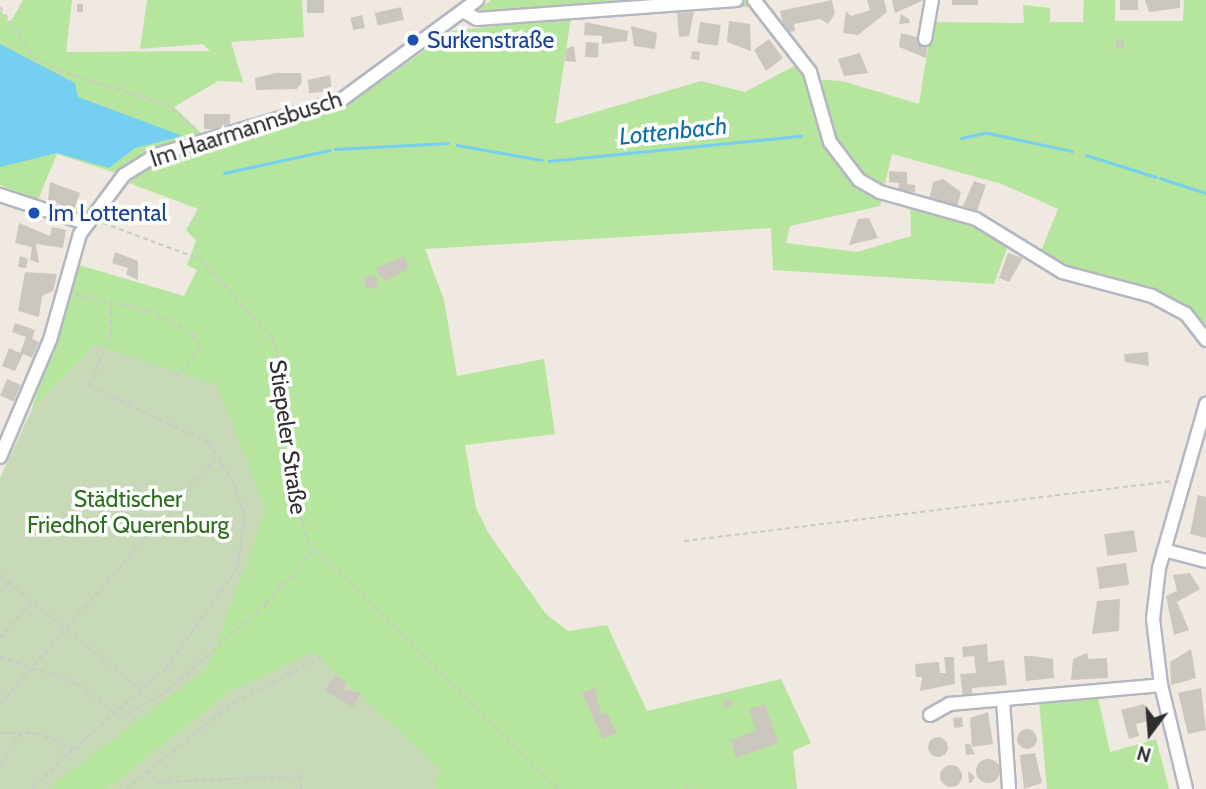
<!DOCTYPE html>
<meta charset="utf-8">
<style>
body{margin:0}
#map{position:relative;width:1206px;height:789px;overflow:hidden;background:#efe9e1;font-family:Cabin,sans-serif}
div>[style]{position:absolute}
.green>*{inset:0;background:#b6e59e}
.cemetery>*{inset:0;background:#c8d9b8}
.water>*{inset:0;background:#75cff0}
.stream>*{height:2.5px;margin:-1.25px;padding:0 1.25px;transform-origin:1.25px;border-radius:1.25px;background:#75cff0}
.building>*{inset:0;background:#cbc7bf;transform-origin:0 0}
.round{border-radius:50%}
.path>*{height:2px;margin-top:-1px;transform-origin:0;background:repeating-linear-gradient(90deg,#c9c9c9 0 5px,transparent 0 8.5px)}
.roads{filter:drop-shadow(2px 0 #b4b7c1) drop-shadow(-2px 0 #b4b7c1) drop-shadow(0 2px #b4b7c1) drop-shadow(0 -2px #b4b7c1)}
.minor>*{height:12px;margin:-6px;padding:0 6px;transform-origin:6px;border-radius:6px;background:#fff}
.dots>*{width:19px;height:19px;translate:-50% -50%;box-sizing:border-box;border:4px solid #fff;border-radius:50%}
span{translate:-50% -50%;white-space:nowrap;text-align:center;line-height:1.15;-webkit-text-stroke:7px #fff;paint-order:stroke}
.transit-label{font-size:23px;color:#164399}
.left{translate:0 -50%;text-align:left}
.street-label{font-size:23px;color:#2e2e2e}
.park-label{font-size:23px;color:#2c6e1b}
.water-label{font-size:24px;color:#0d6fa3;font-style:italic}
.north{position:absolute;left:1115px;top:698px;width:70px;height:70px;-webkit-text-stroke:5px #fff;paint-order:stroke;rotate:196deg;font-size:19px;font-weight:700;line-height:28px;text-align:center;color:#2e2e2e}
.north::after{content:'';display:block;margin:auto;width:24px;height:32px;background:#2e2e2e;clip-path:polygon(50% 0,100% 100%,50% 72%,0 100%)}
</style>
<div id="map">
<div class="green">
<div style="clip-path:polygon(23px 0,72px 0,66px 52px,210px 51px,203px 44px,140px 49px,147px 0,302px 0,304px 37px,231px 42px,243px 82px,218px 81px,174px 107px,201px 133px,150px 149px,116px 173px,57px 154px,38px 200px,0 185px,0 10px,10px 23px)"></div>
<div style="clip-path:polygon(491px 0,748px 0,748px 7px,475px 14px)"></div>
<div style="clip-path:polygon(1084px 0,1115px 0,1115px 21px,1183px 21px,1184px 0,1206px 0,1206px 333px,1189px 312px,1067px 271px,1039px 256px,1058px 209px,1002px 184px,892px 154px,880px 206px,790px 226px,786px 243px,857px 252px,911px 236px,910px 199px,984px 226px,1009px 243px,994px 284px,773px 270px,771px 228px,425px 249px,444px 300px,457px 376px,544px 359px,555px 434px,465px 445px,476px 508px,489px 534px,546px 614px,568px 631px,607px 625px,647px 711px,781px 679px,811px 743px,793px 751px,797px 789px,435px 789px,438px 769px,229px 692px,109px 789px,47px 789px,104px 349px,95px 345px,31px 411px,79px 265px,184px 296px,197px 270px,187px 265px,196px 241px,186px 230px,198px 209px,129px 183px,150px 166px,348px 105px,452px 31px,571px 17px,555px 124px,701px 81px,745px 92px,798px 64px,808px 79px,842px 81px,919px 104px,932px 22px,1024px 23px,1023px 5px,1050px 8px,1050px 22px,1083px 22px)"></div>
<div style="clip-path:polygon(1098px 697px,1110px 752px,1156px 739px,1169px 789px,1047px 789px,1039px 702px)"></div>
</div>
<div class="cemetery">
<div style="clip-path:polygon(95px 345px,217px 385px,266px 511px,208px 668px,47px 789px,0 789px,0 478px,31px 411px)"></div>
<div style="clip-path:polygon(314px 652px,439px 769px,435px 789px,109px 789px,229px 692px)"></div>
</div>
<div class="water">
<div style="clip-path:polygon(0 44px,75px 83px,78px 97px,183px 136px,135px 148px,109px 168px,57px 153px,0 167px)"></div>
</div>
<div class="stream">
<div style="left:988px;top:133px;width:86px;rotate:12.1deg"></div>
<div style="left:961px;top:138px;width:25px;rotate:-12deg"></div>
<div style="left:457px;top:145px;width:86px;rotate:10deg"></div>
<div style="left:335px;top:149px;width:113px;rotate:-3deg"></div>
<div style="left:1086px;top:155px;width:73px;rotate:17.4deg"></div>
<div style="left:549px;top:161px;width:253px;rotate:-5.7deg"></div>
<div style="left:224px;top:173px;width:108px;rotate:-12.2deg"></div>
<div style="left:1160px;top:178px;width:48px;rotate:18.1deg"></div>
</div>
<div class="building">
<div style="left:307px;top:0;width:17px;height:13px"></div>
<div style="clip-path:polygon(832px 0,835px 14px,828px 24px,820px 19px,794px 24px,795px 31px,785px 33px,780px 11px)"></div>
<div style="clip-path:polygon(867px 0,884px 0,887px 12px,858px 35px,843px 33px,846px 11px,851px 16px,870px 10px)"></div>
<div style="clip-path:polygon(892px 0,924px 0,895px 13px)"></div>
<div style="left:952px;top:0;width:26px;height:5px"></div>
<div style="left:1120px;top:0;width:18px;height:10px"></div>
<div style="clip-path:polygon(1145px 0,1180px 0,1180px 8px,1149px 12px)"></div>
<div style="left:77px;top:4px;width:6px;height:8px"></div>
<div style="left:401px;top:7px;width:13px;height:27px;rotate:77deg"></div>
<div style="clip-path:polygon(694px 12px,689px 36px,679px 37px,677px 13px)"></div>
<div style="clip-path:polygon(901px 14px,909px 19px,910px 23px,899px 24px)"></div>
<div style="left:362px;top:15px;width:13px;height:12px;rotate:77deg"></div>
<div style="clip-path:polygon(729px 21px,750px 24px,751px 51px,727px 42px)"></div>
<div style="clip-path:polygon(585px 22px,628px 31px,627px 41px,602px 44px,602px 36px,584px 35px)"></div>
<div style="left:700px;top:22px;width:21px;height:21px;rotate:8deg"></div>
<div style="clip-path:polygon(631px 26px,657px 33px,655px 49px,634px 46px)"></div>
<div style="clip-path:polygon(901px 33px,928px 40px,926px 58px,899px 47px)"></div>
<div style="clip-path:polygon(769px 39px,783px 58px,766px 71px,754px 50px)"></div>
<div style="left:1116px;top:41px;width:8px;height:8px"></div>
<div style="left:586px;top:42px;width:13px;height:15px;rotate:4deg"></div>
<div style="clip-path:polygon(574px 46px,576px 62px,565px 61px,566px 49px)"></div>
<div style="left:692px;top:51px;width:8px;height:8px;rotate:7deg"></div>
<div style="clip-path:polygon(860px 53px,868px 73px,844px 76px,838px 59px)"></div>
<div style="clip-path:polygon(276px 73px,301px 73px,302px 82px,297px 89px,256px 90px,255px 78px)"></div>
<div style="clip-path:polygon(330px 75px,332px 91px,309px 93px,308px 80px)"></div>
<div style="left:204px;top:114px;width:26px;height:15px"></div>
<div style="clip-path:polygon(889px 171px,907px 172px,907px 184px,915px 185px,915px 192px,898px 191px,899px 183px,889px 182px)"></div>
<div style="clip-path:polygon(943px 179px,961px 192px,957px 207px,929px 200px,933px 182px)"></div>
<div style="clip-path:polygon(974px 181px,986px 185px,977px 211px,963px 206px)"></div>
<div style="clip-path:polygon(50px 182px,80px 193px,74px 210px,48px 200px)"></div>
<div class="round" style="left:121px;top:206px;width:18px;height:18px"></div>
<div style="clip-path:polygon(869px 218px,878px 238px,849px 245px,858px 219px)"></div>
<div style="clip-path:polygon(19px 223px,50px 236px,52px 227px,66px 230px,63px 248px,36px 244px,39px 263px,30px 260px,32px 247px,15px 243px)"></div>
<div style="clip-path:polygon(115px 252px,138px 261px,138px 280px,126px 274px,128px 268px,112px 263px)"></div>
<div style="clip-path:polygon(1008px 253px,1023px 258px,1009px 282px,999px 278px)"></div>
<div style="clip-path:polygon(20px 256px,28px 259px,26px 268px,18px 267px)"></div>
<div style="clip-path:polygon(405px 256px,408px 269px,386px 281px,380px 276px,376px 268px)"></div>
<div style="clip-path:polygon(25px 272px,57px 274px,53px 291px,42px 296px,39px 317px,18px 311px)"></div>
<div class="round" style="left:364px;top:275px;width:14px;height:14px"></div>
<div style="clip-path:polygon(15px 323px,35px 330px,32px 339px,39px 342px,32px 358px,23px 354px,15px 371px,2px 366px,9px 348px,20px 353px,26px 337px,12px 332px)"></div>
<div style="clip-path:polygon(1148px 352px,1149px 366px,1125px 362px,1124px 354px)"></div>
<div style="left:7px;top:379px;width:15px;height:18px;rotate:23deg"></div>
<div style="clip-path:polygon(1198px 495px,1206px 497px,1206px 538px,1190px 534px)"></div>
<div style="left:1134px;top:530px;width:22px;height:30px;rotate:82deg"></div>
<div style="left:1126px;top:563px;width:22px;height:30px;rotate:82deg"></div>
<div style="clip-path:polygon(1190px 573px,1200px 589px,1177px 602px,1189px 630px,1174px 635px,1166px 596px,1177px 591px,1173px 575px)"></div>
<div style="clip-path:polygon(1120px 599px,1119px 631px,1092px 634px,1097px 601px)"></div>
<div style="clip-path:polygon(987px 644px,988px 662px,1004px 660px,1007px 685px,972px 688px,972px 696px,963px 697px,960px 674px,976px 673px,974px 656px,963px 657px,962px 647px)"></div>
<div style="clip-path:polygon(1191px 649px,1196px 678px,1171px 685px,1170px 662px)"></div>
<div style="clip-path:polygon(1087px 653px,1088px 659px,1107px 658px,1108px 678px,1071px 680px,1073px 659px)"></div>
<div style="clip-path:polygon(1033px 656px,1053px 659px,1054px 678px,1026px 681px,1024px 656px)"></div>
<div style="clip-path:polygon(944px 657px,954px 657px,955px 684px,920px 691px,922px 677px,916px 677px,915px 664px,939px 662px,940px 673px,946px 673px)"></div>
<div style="clip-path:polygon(335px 675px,347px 682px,343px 689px,361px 693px,353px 707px,325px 691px)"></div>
<div style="clip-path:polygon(595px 687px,601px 715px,607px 712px,617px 733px,603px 739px,582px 693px)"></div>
<div style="clip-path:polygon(1201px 688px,1206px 730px,1188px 734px,1178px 693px)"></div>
<div style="left:731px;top:699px;width:7px;height:9px;rotate:74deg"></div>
<div style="clip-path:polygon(765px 704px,778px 743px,736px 758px,730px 740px,756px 731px,749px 709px)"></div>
<div style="clip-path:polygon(1144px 704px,1148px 721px,1136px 724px,1139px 736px,1129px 739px,1121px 710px)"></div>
<div style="clip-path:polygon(988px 712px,993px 744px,972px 747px,970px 718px)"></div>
<div style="left:962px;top:717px;width:10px;height:9px;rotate:84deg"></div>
<div class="round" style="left:1017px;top:729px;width:20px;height:20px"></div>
<div class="round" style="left:928px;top:737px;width:20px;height:20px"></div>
<div style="clip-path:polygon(965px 744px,970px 744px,975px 754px,966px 755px)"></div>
<div style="clip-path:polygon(1035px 753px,1042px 783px,1024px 789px,1020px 755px)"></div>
<div class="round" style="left:976px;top:759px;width:24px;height:24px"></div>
<div class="round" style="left:940px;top:765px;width:22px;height:22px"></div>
<div style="clip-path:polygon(968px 771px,975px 777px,971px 783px,969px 783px)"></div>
</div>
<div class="path">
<div style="left:0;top:7px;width:60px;rotate:55.8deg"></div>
<div style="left:34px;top:57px;width:29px;rotate:29deg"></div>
<div style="left:59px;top:71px;width:112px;rotate:17.1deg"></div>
<div style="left:166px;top:104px;width:40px;rotate:40deg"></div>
<div style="left:103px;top:223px;width:103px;rotate:20.4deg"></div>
<div style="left:200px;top:259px;width:107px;rotate:47.7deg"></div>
<div style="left:272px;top:338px;width:42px;rotate:72deg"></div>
<div style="left:285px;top:378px;width:96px;rotate:87deg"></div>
<div style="left:290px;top:474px;width:69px;rotate:75.8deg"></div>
<div style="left:307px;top:541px;width:353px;rotate:44.7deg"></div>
<div style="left:76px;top:295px;width:74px;rotate:11.8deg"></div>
<div style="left:148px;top:310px;width:50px;rotate:27.6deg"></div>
<div style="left:192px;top:333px;width:18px;rotate:63deg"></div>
<div style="left:200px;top:349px;width:38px;rotate:131deg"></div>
<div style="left:684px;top:541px;width:492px;rotate:-7deg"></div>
<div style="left:0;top:575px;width:11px;rotate:41deg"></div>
<div style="left:0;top:592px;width:13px;rotate:-51deg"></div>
<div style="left:8px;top:582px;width:173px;rotate:39.1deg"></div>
<div style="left:0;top:638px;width:48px;rotate:-49.3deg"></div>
<div style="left:0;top:657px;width:83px;rotate:19.1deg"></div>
<div style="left:78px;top:684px;width:54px;rotate:39deg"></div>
<div style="left:120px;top:718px;width:54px;rotate:-29.9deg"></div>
<div style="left:167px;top:691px;width:132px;rotate:-41.3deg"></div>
<div style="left:266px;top:604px;width:71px;rotate:-48.4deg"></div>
<div style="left:0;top:704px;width:330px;rotate:-48.8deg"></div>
<div style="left:0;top:733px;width:37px"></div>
<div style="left:37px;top:733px;width:40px;rotate:23.4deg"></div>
<div style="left:74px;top:749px;width:123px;rotate:-41.4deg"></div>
<div style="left:166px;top:668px;width:124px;rotate:-54.5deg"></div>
<div style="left:238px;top:567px;width:53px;rotate:-83.5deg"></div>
<div style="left:244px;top:514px;width:33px;rotate:-108deg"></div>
<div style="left:234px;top:483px;width:47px;rotate:-122deg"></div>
<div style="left:209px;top:443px;width:133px;rotate:-154.6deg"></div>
<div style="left:89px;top:386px;width:57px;rotate:-67.5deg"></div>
<div style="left:111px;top:333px;width:31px;rotate:-90deg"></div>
<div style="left:0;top:765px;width:37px;rotate:-57deg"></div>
<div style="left:147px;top:771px;width:16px;rotate:43deg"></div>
<div style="left:159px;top:782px;width:141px;rotate:-2.4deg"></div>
<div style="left:300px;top:776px;width:13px;rotate:86deg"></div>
<div style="left:32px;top:789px;width:57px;rotate:-44.3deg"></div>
<div style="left:126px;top:789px;width:139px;rotate:-38.9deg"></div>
<div style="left:234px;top:702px;width:100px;rotate:-26.8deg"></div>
<div style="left:685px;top:789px;width:6px;rotate:-39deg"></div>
</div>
<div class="roads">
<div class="minor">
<div style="left:754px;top:0;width:91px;rotate:52.1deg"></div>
<div style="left:810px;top:72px;width:73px;rotate:74.1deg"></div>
<div style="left:830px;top:142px;width:48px;rotate:52.7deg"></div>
<div style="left:859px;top:180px;width:24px;rotate:30deg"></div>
<div style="left:880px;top:192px;width:100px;rotate:15.7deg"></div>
<div style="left:976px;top:219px;width:101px;rotate:31.6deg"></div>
<div style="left:1062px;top:272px;width:93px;rotate:14.9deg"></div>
<div style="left:1152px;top:296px;width:38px;rotate:28deg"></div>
<div style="left:1186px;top:314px;width:33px;rotate:52deg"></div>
<div style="left:463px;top:11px;width:16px;rotate:30deg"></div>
<div style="left:477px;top:19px;width:260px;rotate:-4.2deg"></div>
<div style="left:925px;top:39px;width:40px;rotate:-80deg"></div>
<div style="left:0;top:195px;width:89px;rotate:18.2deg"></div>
<div style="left:0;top:457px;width:127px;rotate:-66.9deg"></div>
<div style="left:50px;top:340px;width:110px;rotate:-74.2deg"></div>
<div style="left:80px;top:234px;width:74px;rotate:-53.3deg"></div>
<div style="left:124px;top:175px;width:38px;rotate:-32deg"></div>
<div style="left:156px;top:155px;width:193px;rotate:-16.6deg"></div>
<div style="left:341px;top:100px;width:169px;rotate:-36.3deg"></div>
<div style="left:1164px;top:550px;width:43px;rotate:14.7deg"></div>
<div style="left:1003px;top:700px;width:89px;rotate:86.1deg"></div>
<div style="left:930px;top:715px;width:23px;rotate:-29deg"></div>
<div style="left:950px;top:704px;width:212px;rotate:-5.1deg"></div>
<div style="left:1186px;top:789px;width:107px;rotate:-103.5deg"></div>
<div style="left:1161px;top:685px;width:66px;rotate:-96.9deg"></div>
<div style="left:1153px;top:619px;width:51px;rotate:-83.3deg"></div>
<div style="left:1159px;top:568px;width:171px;rotate:-74deg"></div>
</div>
</div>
<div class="dots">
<div style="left:413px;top:40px;background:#1a4fb4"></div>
<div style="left:34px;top:213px;background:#1a4fb4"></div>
</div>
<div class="transit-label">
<span class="left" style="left:427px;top:40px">Surkenstraße</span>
<span class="left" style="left:48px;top:213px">Im Lottental</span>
</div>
<div class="street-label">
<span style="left:246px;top:129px;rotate:-18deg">Im Haarmannsbusch</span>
<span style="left:288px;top:437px;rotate:82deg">Stiepeler Straße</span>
</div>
<div class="park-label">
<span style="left:128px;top:512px">Städtischer<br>Friedhof Querenburg</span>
</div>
<div class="water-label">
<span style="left:673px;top:131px;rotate:-6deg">Lottenbach</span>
</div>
<div class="north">N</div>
</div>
